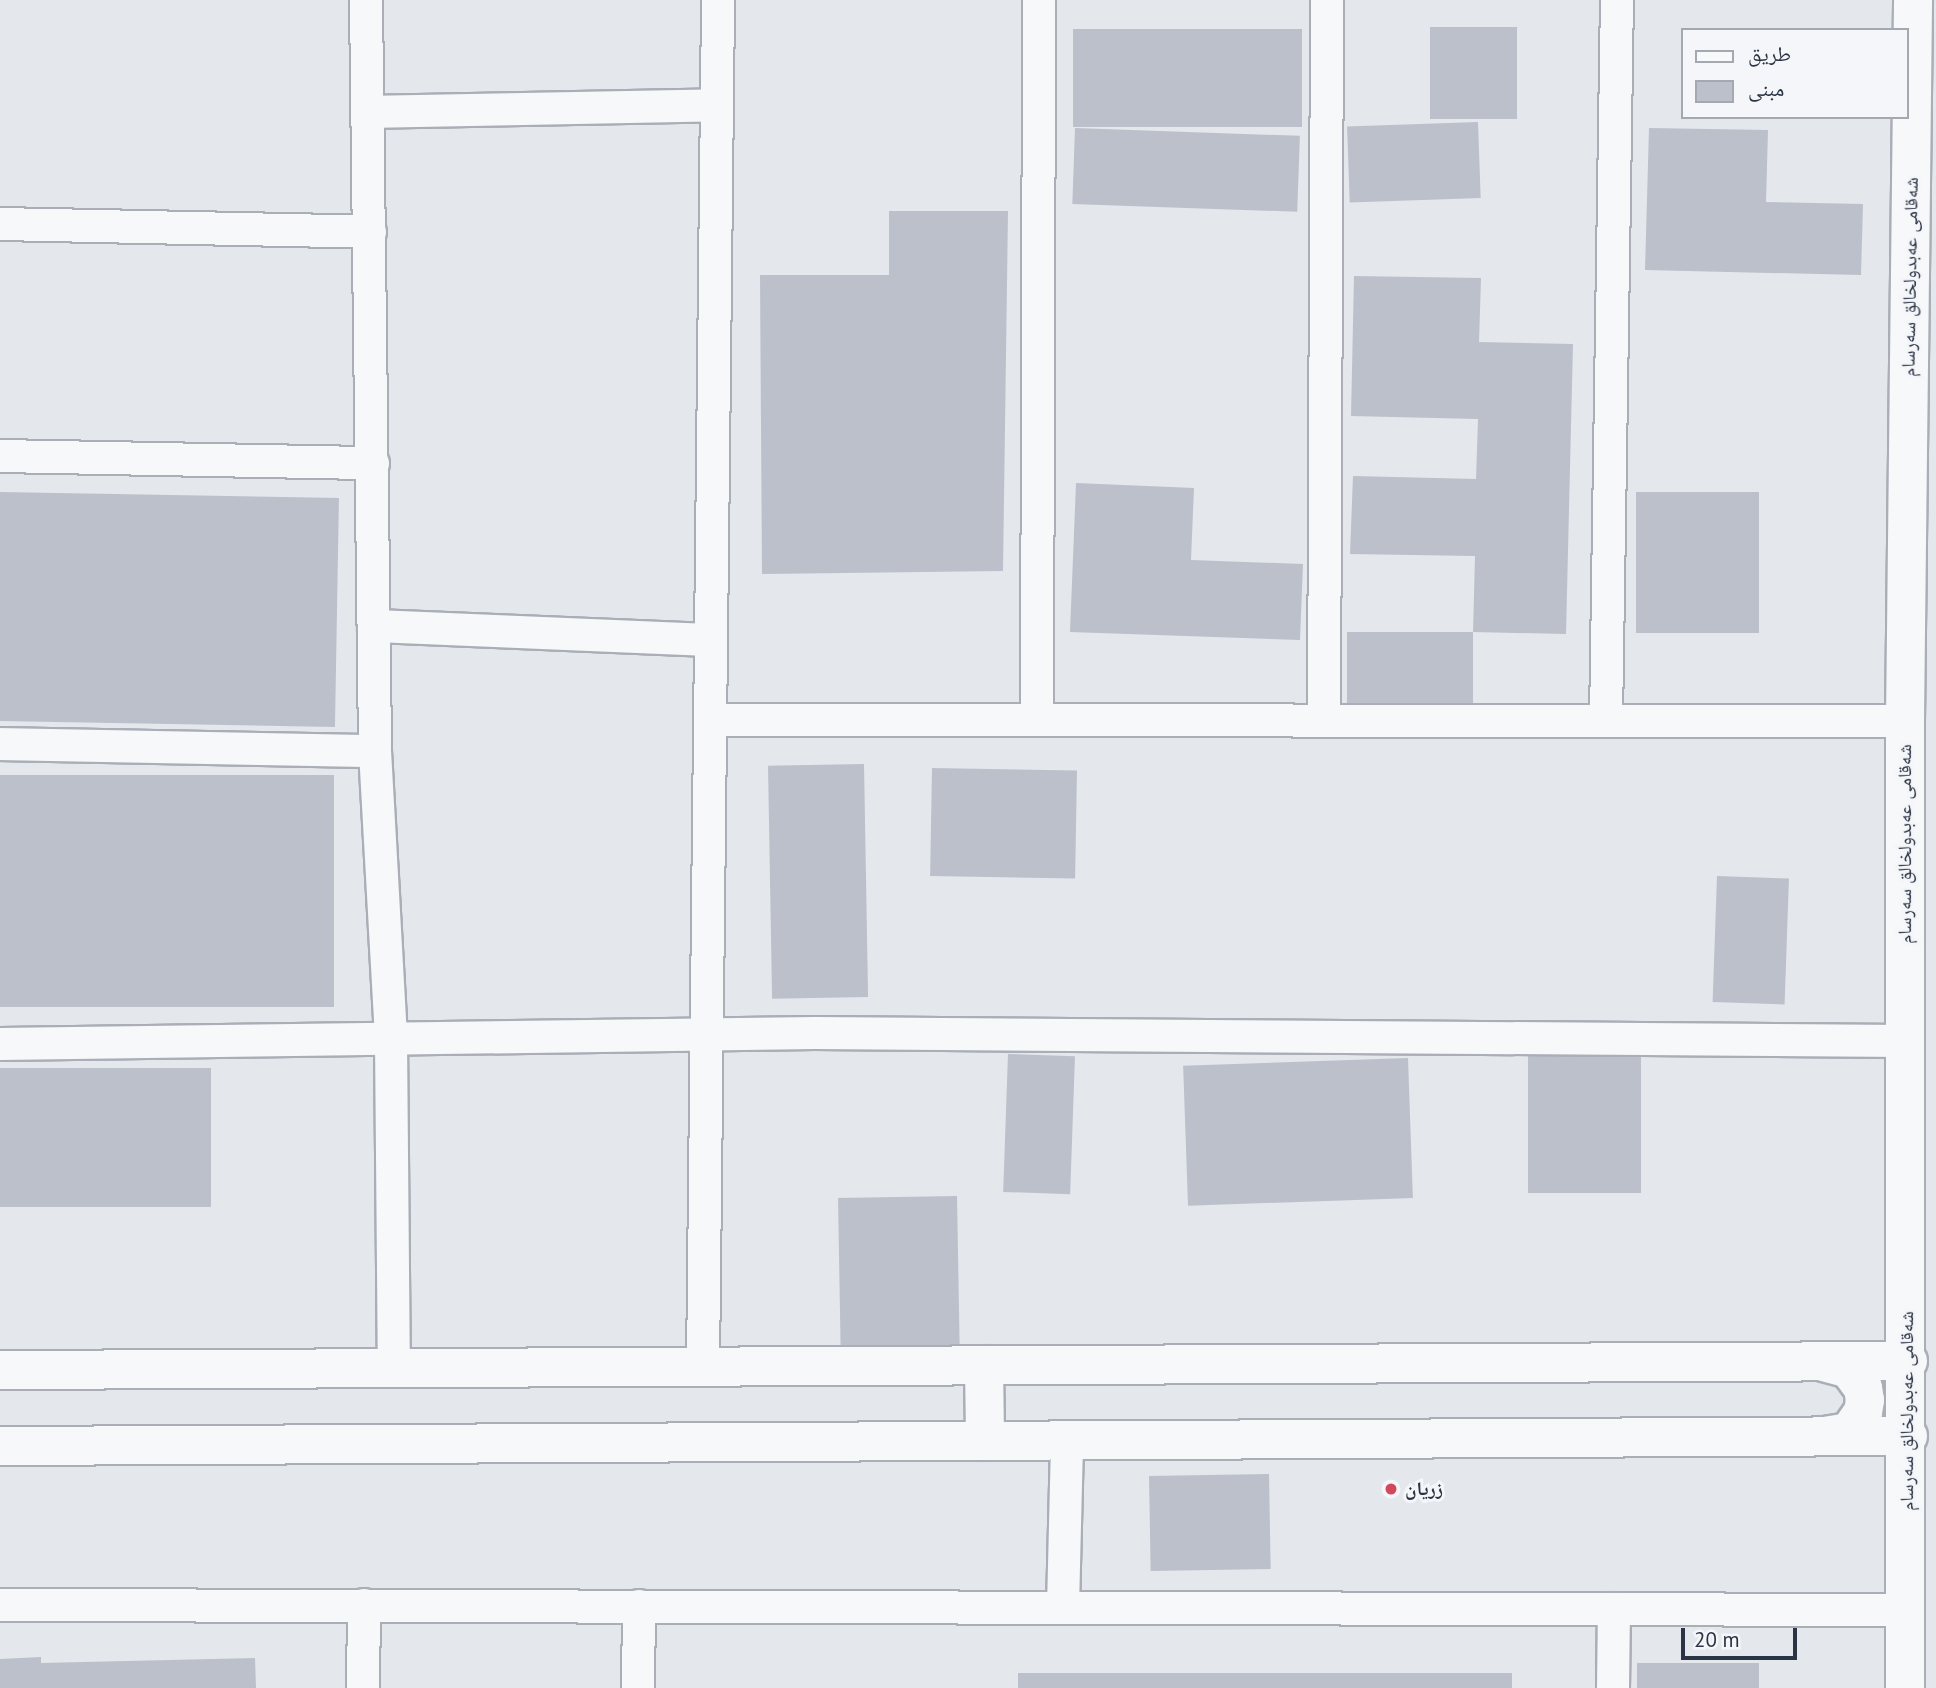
<!DOCTYPE html>
<meta charset="utf-8">
<style>
body{margin:0}
#map{position:relative;width:1936px;height:1688px;overflow:hidden;background:#e4e7ec;font-family:"PT Sans","Noto Naskh Arabic",sans-serif}
div>[style]{position:absolute}
.building>*{inset:0;background:#bbc0ca;transform-origin:0 0}
.roads{filter:drop-shadow(2px 0 #a9aeb7) drop-shadow(-2px 0 #a9aeb7) drop-shadow(0 2px #a9aeb7) drop-shadow(0 -2px #a9aeb7)}
.minor>*{height:32px;margin:-16px;padding:0 16px;transform-origin:16px;border-radius:16px;background:#f7f8fa}
.tertiary>*{height:38px;margin:-19px;padding:0 19px;transform-origin:19px;border-radius:19px;background:#f7f8fa}
.dots>*{width:19px;height:19px;translate:-50% -50%;box-sizing:border-box;border:4px solid #f4f6f9;border-radius:50%}
span{translate:-50% -50%;white-space:nowrap;text-align:center;line-height:1.15;-webkit-text-stroke:6px #f4f6f9;paint-order:stroke}
.street-label{font-size:19px;color:#2b3445}
.poi-label{font-size:19px;color:#2b3445;font-weight:700}
.left{translate:0 -50%;text-align:left}
.legend{position:absolute;left:1681px;top:28px;width:228px;height:91px;box-sizing:border-box;background:#f4f6f9;border:2px solid #a4a8b1;margin:0;padding:9px 12px;list-style:none;font-size:21px;color:#2b3445}
.legend li{display:flex;align-items:center;gap:14px;height:35px}
.legend b{width:35px;border:2px solid #a4a8b1}
.scale{position:absolute;left:1681px;top:1628px;width:116px;height:32px;box-sizing:border-box;border:4px solid #2b3445;border-top:0;padding-left:9px;font-size:21px;line-height:24px;white-space:nowrap;color:#2b3445;-webkit-text-stroke:5px #f4f6f9;paint-order:stroke}
</style>
<div id="map">
<div class="building">
<div style="left:1517px;top:27px;width:92px;height:87px;rotate:90deg"></div>
<div style="left:1073px;top:29px;width:229px;height:98px"></div>
<div style="left:1478px;top:122px;width:76px;height:131px;rotate:88deg"></div>
<div style="left:1075px;top:128px;width:225px;height:76px;rotate:2deg"></div>
<div style="clip-path:polygon(1649px 128px,1768px 130px,1766px 202px,1863px 204px,1861px 275px,1645px 270px)"></div>
<div style="clip-path:polygon(889px 211px,1008px 211px,1003px 571px,762px 574px,760px 275px,889px 275px)"></div>
<div style="clip-path:polygon(1354px 276px,1481px 278px,1479px 342px,1573px 344px,1566px 634px,1473px 632px,1475px 556px,1350px 554px,1353px 476px,1476px 479px,1478px 419px,1351px 416px)"></div>
<div style="clip-path:polygon(1076px 483px,1194px 488px,1191px 560px,1303px 564px,1300px 640px,1070px 632px)"></div>
<div style="left:0;top:492px;width:339px;height:229px;rotate:1deg"></div>
<div style="left:1759px;top:492px;width:141px;height:123px;rotate:90deg"></div>
<div style="left:1473px;top:632px;width:82px;height:126px;rotate:90deg"></div>
<div style="left:864px;top:764px;width:233px;height:96px;rotate:89deg"></div>
<div style="left:932px;top:768px;width:145px;height:108px;rotate:1deg"></div>
<div style="left:334px;top:775px;width:232px;height:334px;rotate:90deg"></div>
<div style="left:1717px;top:876px;width:72px;height:126px;rotate:2deg"></div>
<div style="left:1008px;top:1054px;width:67px;height:138px;rotate:2deg"></div>
<div style="left:1641px;top:1055px;width:138px;height:113px;rotate:90deg"></div>
<div style="left:1408px;top:1058px;width:140px;height:225px;rotate:88deg"></div>
<div style="left:211px;top:1068px;width:139px;height:211px;rotate:90deg"></div>
<div style="left:957px;top:1196px;width:151px;height:119px;rotate:89deg"></div>
<div style="left:1269px;top:1474px;width:95px;height:120px;rotate:89deg"></div>
<div style="clip-path:polygon(41px 1657px,41px 1663px,255px 1658px,256px 1688px,0 1688px,0 1659px)"></div>
<div style="left:1637px;top:1663px;width:122px;height:25px"></div>
<div style="left:1512px;top:1673px;width:15px;height:494px;rotate:90deg"></div>
</div>
<div class="roads">
<div class="minor">
<div style="left:366px;top:0;width:751px;rotate:89.31deg"></div>
<div style="left:375px;top:751px;width:289px;rotate:86.8deg"></div>
<div style="left:391px;top:1040px;width:328px;rotate:89.5deg"></div>
<div style="left:368px;top:112px;width:349px;rotate:-1.1deg"></div>
<div style="left:0;top:224px;width:370px;rotate:1.2deg"></div>
<div style="left:0;top:456px;width:373px;rotate:1.1deg"></div>
<div style="left:374px;top:626px;width:337px;rotate:2.4deg"></div>
<div style="left:710px;top:720px;width:1195px;rotate:0.05deg"></div>
<div style="left:1037px;top:720px;width:720px;rotate:-89.84deg"></div>
<div style="left:1324px;top:721px;width:721px;rotate:-89.76deg"></div>
<div style="left:1606px;top:721px;width:721px;rotate:-89.13deg"></div>
<div style="left:0;top:744px;width:375px;rotate:1.1deg"></div>
<div style="left:0;top:1044px;width:815px;rotate:-0.77deg"></div>
<div style="left:815px;top:1033px;width:1090px;rotate:0.42deg"></div>
<div style="left:703px;top:1367px;width:1367px;rotate:-89.37deg"></div>
<div style="left:0;top:1605px;width:1905px;rotate:0.15deg"></div>
<div style="left:1063px;top:1607px;width:167px;rotate:-88.6deg"></div>
<div style="left:363px;top:1688px;width:83px;rotate:-89.3deg"></div>
<div style="left:638px;top:1688px;width:82px;rotate:-89.3deg"></div>
<div style="left:1613px;top:1688px;width:79px;rotate:-89.3deg"></div>
</div>
<div class="tertiary">
<div style="left:1823px;top:1362px;width:27px;rotate:15deg"></div>
<div style="left:1849px;top:1369px;width:24px;rotate:54deg"></div>
<div style="left:1863px;top:1388px;width:12px;rotate:81deg"></div>
<div style="left:1865px;top:1400px;width:12px;rotate:99deg"></div>
<div style="left:1863px;top:1412px;width:24px;rotate:125deg"></div>
<div style="left:1849px;top:1432px;width:25px;rotate:171deg"></div>
<div style="left:984px;top:1365px;width:76px;rotate:89.2deg"></div>
<div style="left:0;top:1370px;width:1908px;rotate:-0.27deg"></div>
<div style="left:0;top:1446px;width:1908px;rotate:-0.3deg"></div>
<div style="left:1905px;top:1688px;width:967px;rotate:-90deg"></div>
<div style="left:1905px;top:721px;width:721px;rotate:-89.36deg"></div>
</div>
</div>
<div class="dots">
<div style="left:1391px;top:1489px;background:#d1495b"></div>
</div>
<div class="street-label">
<span style="left:1910px;top:277px;rotate:-89deg">شەقامی عەبدولخالق سەرسام</span>
<span style="left:1905px;top:844px;rotate:-90deg">شەقامی عەبدولخالق سەرسام</span>
<span style="left:1907px;top:1411px;rotate:-90deg">شەقامی عەبدولخالق سەرسام</span>
</div>
<div class="poi-label">
<span class="left" style="left:1405px;top:1489px">زریان</span>
</div>
<ul class="legend">
<li><b style="height:9px;background:#f7f8fa"></b>طريق</li>
<li><b style="height:19px;background:#bbc0ca"></b>مبنى</li>
</ul>
<div class="scale">20 m</div>
</div>
